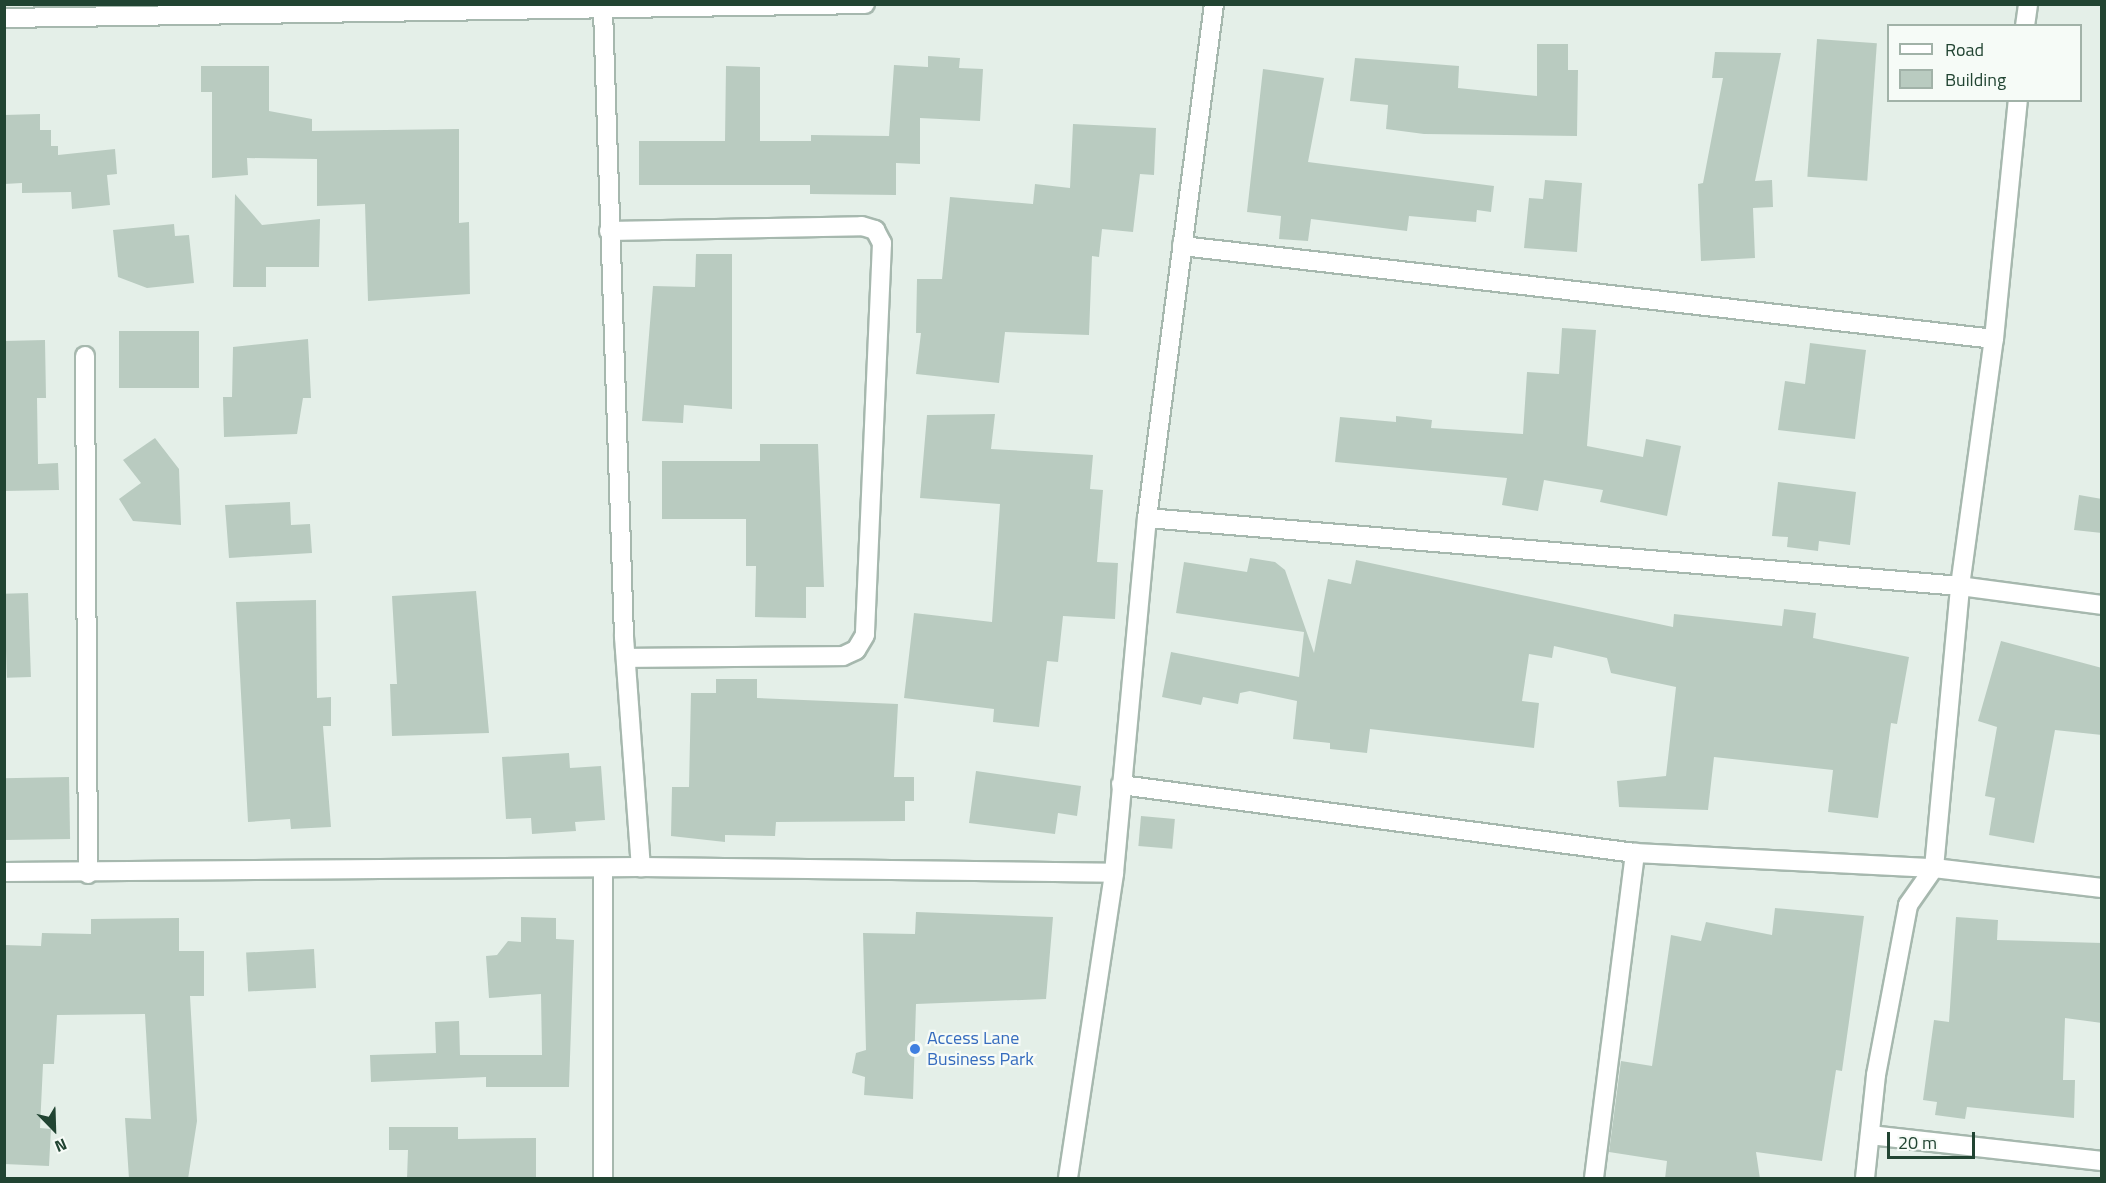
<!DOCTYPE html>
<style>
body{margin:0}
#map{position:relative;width:2106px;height:1183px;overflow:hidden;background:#e4efe8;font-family:"Titillium Web",sans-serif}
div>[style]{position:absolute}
.building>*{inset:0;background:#b9cbc0;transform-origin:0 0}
.roads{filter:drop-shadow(2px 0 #a6b8ae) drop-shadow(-2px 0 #a6b8ae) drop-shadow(0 2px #a6b8ae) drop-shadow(0 -2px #a6b8ae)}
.minor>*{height:18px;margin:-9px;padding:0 9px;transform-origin:9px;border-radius:9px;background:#fff}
.dots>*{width:16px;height:16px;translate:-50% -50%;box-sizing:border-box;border:3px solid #f6fbf7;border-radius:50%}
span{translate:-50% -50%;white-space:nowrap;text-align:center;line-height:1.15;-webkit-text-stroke:4.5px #f6fbf7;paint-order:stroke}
.shop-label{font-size:18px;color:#366cbe}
.left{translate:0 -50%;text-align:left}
.frame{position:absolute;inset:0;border:6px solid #214432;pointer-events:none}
.legend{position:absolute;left:1887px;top:24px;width:195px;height:78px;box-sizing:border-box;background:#f6fbf7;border:2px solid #a1b2a8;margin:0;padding:8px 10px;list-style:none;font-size:18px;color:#214432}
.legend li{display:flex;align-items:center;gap:12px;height:30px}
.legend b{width:30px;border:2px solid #a1b2a8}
.north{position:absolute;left:24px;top:1099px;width:60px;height:60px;-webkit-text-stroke:4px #f6fbf7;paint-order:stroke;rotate:157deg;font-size:16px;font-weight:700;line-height:24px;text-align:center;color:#214432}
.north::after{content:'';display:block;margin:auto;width:21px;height:27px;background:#214432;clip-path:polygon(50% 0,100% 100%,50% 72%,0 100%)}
.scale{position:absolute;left:1887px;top:1132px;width:88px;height:27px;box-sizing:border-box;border:3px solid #214432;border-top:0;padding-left:8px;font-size:18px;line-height:21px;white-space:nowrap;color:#214432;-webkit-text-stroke:4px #f6fbf7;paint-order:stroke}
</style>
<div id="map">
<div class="building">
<div style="left:1817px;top:39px;width:60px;height:138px;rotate:4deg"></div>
<div style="clip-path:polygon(1537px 44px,1568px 44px,1568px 70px,1578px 70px,1577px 136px,1424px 134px,1386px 129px,1388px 105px,1350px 101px,1355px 58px,1459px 66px,1458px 88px,1537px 96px)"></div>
<div style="clip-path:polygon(1715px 52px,1781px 53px,1755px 181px,1772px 180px,1773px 207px,1753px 208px,1755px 258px,1701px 261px,1698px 184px,1703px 183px,1723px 78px,1712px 78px)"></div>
<div style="clip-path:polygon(928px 56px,960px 58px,959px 68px,983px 69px,980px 121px,920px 118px,920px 164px,896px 163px,896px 195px,810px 194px,810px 185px,639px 185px,639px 141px,725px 141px,726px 66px,760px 67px,760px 141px,811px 141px,811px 135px,889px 136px,894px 65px,928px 67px)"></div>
<div style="clip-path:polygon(201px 66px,269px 66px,269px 111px,312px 119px,312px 131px,459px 129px,459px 223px,469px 222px,470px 294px,368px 301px,365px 204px,317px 206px,317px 159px,247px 158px,248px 175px,212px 178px,212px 92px,201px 92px)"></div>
<div style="clip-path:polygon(1263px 69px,1324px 78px,1308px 162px,1494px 186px,1491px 212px,1477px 210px,1476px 222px,1409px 216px,1407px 231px,1311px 219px,1308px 241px,1279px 239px,1281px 216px,1247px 212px)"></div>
<div style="clip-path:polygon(40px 114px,40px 130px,51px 130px,51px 146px,58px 146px,58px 155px,115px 149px,117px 174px,107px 175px,110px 205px,72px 209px,71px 192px,22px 193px,22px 183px,4px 184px,4px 115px)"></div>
<div style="clip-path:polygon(1073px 124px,1156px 128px,1154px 175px,1140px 174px,1133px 232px,1102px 229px,1099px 257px,1092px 256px,1089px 335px,1005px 332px,999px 383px,916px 374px,921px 333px,916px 333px,917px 279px,942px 279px,950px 197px,1033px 204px,1035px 184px,1070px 188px)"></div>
<div style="clip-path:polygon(1545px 180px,1582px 183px,1577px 252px,1524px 248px,1529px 198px,1543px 199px)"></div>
<div style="clip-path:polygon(235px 194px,262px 225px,320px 219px,319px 267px,266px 267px,266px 287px,233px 287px)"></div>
<div style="clip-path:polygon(174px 224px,175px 236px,189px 235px,194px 283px,147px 288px,118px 277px,113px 230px)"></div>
<div style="clip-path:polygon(696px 254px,732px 254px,732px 409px,684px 405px,683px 423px,642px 421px,653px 286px,695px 287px)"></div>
<div style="clip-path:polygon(1562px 328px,1596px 330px,1587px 446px,1643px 457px,1646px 439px,1681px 446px,1667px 516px,1600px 502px,1603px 490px,1544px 480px,1538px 511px,1502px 505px,1507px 478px,1335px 462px,1340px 417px,1396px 422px,1396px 416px,1432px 420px,1431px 428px,1523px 434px,1527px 372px,1559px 374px)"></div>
<div style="left:119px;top:331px;width:80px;height:57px"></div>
<div style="clip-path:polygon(308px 339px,311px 398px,303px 398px,297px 434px,224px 437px,223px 397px,232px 397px,233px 347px)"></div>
<div style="clip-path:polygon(45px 340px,46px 398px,37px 398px,38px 464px,58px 463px,59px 490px,4px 491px,4px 341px)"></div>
<div style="clip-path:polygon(1810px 343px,1866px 350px,1855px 439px,1778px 430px,1785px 381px,1805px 384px)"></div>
<div style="clip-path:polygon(995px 414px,991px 449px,1093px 455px,1090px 489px,1103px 490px,1097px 562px,1118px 563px,1115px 619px,1063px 616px,1058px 662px,1047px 661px,1039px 727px,993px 722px,994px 709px,904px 698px,914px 613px,992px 622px,1000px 504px,920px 498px,927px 415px)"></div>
<div style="clip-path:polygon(155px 438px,179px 469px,181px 525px,133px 521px,119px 499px,141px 483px,123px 460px)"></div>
<div style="clip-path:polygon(760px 444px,818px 444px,824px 587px,806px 587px,806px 618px,755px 617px,756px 566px,746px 566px,746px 519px,662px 519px,662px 461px,760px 461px)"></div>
<div style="clip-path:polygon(1778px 482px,1856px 492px,1850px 545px,1819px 541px,1818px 551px,1787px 547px,1788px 537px,1772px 536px)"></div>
<div style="clip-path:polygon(2079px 495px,2102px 499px,2102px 533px,2074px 530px)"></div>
<div style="clip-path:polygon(290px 502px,291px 525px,310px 524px,312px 553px,229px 558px,225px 505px)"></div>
<div style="clip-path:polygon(1250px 558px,1275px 562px,1285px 570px,1314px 653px,1328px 579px,1351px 584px,1356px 560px,1673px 627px,1674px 614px,1782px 626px,1784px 609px,1816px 613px,1813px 638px,1909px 657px,1897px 724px,1891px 723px,1878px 818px,1828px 812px,1833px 770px,1714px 757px,1708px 810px,1619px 807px,1617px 781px,1666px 776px,1676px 687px,1611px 673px,1607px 658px,1554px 646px,1552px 658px,1529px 654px,1522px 701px,1539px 703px,1534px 748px,1370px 729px,1367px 753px,1330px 749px,1330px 743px,1293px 739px,1297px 701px,1250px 691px,1240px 693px,1238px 704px,1203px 697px,1201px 705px,1162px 697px,1171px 652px,1299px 677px,1304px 632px,1176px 613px,1184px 562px,1247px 572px)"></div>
<div style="clip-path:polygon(476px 591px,489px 733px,392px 736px,390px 684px,397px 684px,392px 596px)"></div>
<div style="left:28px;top:593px;width:84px;height:24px;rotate:88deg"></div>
<div style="clip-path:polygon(316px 600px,317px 698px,331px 697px,331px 726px,323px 726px,331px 827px,291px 829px,290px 819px,248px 822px,236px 602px)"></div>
<div style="clip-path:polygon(2001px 641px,2102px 668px,2102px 735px,2055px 730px,2034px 843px,1989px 835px,1995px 798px,1985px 796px,1997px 727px,1978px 721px)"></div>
<div style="clip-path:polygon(716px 679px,757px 679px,757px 698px,898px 704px,894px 777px,914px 777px,914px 801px,905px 801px,905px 821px,776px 822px,775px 836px,725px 835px,725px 842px,671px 836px,672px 787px,689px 787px,691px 693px,716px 693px)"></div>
<div style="clip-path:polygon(569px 753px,570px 768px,601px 766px,605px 820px,575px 822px,576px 831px,532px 834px,531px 818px,506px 819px,502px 757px)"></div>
<div style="clip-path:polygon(976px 771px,1081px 786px,1077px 816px,1058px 813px,1055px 834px,969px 823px)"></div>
<div style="left:69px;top:777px;width:62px;height:65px;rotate:89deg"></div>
<div style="left:1141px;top:816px;width:34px;height:30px;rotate:5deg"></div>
<div style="clip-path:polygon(1775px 908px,1864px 916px,1842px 1071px,1836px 1070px,1822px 1161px,1756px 1152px,1760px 1179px,1665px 1179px,1667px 1161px,1609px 1152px,1621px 1061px,1652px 1066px,1671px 935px,1701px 941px,1706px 922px,1772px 935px)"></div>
<div style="clip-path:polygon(916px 912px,1053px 917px,1046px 999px,916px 1004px,913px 1099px,864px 1095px,865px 1077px,852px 1073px,856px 1053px,866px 1050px,863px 933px,915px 934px)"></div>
<div style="clip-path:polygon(521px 917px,556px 918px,556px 939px,574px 940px,569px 1087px,486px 1087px,486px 1077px,371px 1082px,370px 1055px,436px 1053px,435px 1022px,459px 1021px,460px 1055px,542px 1055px,541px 994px,489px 998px,486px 956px,497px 955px,508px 941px,521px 942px)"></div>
<div style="clip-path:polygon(1956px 917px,1998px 920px,1997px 940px,2102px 943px,2102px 1023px,2065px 1018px,2063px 1080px,2075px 1080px,2074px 1118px,1967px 1107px,1965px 1119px,1935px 1115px,1937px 1102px,1923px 1100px,1934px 1020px,1949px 1022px)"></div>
<div style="clip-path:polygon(179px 918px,179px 951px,204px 951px,204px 996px,190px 996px,197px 1121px,188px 1179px,129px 1179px,125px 1118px,151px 1119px,145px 1014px,57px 1015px,54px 1064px,43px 1064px,40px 1128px,51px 1129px,49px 1166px,4px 1164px,4px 945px,41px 946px,42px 933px,91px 934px,91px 919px)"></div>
<div style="left:314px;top:949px;width:39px;height:68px;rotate:87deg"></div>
<div style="clip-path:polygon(389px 1127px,458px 1127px,458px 1139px,536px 1138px,536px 1179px,407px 1179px,408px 1150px,389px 1150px)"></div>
</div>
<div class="roads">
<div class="minor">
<div style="left:603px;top:10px;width:627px;rotate:88.08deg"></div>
<div style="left:624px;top:637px;width:231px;rotate:85.8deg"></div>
<div style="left:4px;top:18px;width:861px;rotate:-0.93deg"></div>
<div style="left:2025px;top:26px;width:22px;rotate:-82deg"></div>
<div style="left:609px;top:231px;width:253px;rotate:-1.1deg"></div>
<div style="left:862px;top:226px;width:14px;rotate:17deg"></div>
<div style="left:875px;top:230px;width:15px;rotate:62deg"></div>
<div style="left:882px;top:243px;width:392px;rotate:92.5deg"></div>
<div style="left:865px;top:635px;width:17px;rotate:121deg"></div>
<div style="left:856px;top:650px;width:14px;rotate:155deg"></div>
<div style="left:843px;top:656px;width:217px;rotate:179.5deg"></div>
<div style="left:1182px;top:246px;width:817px;rotate:6.53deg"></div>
<div style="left:85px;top:356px;width:518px;rotate:89.67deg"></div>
<div style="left:1147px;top:518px;width:816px;rotate:4.78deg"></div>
<div style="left:1960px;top:586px;width:143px;rotate:7.6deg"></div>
<div style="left:1121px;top:785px;width:518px;rotate:7.54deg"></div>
<div style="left:1635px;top:853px;width:299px;rotate:2.9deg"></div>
<div style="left:1934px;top:868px;width:169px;rotate:6.8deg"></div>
<div style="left:4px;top:872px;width:637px;rotate:-0.45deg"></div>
<div style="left:641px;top:867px;width:473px;rotate:0.7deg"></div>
<div style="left:1870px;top:1135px;width:233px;rotate:6.4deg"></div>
<div style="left:603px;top:1178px;width:308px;rotate:-90deg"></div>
<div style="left:1068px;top:1178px;width:308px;rotate:-81.4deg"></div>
<div style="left:1114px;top:873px;width:357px;rotate:-84.7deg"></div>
<div style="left:1147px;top:518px;width:518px;rotate:-82.57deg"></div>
<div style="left:1594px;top:1178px;width:328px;rotate:-82.8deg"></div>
<div style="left:1865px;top:1178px;width:104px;rotate:-83.9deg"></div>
<div style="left:1876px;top:1075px;width:173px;rotate:-79.3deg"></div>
<div style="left:1908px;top:905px;width:45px;rotate:-54.9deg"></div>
<div style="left:1934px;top:868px;width:283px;rotate:-84.7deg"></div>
<div style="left:1960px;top:586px;width:249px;rotate:-82.2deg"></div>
<div style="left:1994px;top:339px;width:240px;rotate:-84.3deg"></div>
</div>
</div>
<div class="dots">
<div style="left:915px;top:1049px;background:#3f7fe0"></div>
</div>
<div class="shop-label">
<span class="left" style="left:927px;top:1049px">Access Lane<br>Business Park</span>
</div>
<div class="frame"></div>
<ul class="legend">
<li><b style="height:8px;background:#fff"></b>Road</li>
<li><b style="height:16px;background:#b9cbc0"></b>Building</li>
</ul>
<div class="north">N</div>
<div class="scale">20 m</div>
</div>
